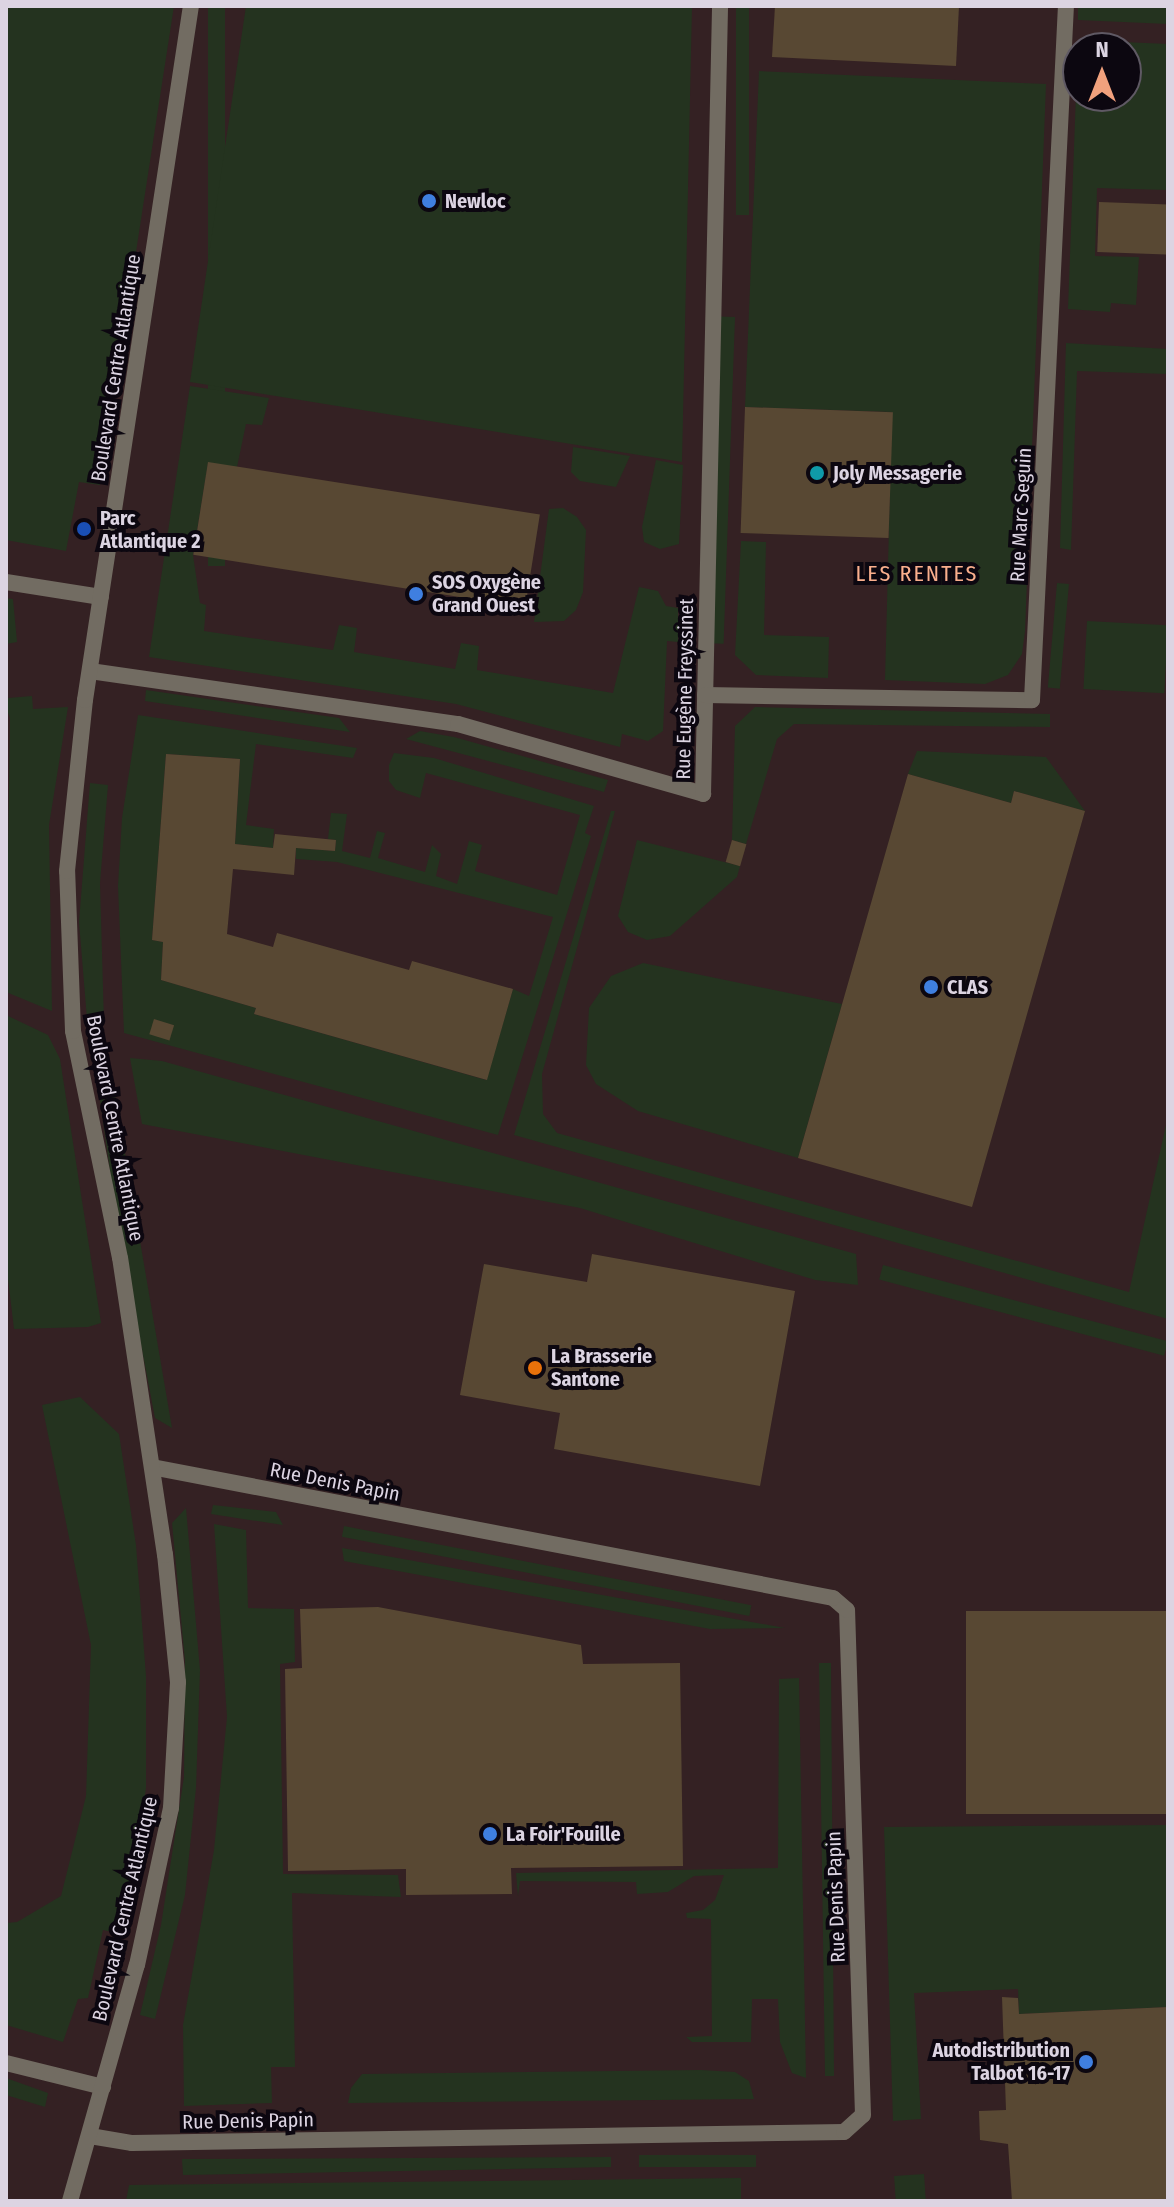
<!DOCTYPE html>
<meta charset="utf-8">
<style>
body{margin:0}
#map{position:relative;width:1174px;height:2207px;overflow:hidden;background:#261a2e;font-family:"Fira Sans Condensed",sans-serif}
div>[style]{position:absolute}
.industrial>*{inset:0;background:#342123}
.green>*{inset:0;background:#24331f;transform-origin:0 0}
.building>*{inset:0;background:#584833;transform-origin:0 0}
.street>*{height:16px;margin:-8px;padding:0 8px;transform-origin:8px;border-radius:8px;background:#726c62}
.dots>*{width:22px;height:22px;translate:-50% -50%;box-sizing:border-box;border:4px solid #0c0710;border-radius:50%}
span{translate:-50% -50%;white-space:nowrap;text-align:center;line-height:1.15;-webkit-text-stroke:8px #0c0710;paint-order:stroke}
.poi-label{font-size:20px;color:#dcd4e2;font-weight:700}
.left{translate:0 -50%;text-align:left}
.right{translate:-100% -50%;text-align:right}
.street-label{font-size:20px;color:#dcd4e2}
.neighbourhood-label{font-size:22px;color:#faaf8d;letter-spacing:2px}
.frame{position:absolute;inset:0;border:8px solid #dcd4e2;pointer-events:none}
.north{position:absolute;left:1062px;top:32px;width:80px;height:80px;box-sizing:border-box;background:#0c0710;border:2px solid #5f5964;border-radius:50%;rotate:0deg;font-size:22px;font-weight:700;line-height:32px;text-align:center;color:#dcd4e2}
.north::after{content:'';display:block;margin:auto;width:28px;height:36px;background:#f1a17d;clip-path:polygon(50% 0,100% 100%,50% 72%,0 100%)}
</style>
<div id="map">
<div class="industrial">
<div style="clip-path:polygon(evenodd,6px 6px,1168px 6px,1168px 2201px,6px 2201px,6px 6px,1078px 48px,1126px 48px,1126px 96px,1078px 96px,1078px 48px)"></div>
</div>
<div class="green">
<div style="clip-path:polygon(6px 6px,174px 6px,100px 485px,79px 482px,66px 551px,6px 540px)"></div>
<div style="left:208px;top:6px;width:17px;height:560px"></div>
<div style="clip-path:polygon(246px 6px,692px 6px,682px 462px,190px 382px)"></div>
<div style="left:736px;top:6px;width:13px;height:209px"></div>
<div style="clip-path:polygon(1078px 6px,1168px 6px,1168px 24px,1078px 20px)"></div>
<div style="clip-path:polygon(evenodd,1078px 40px,1168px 44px,1168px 190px,1097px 188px,1095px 256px,1139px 257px,1136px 305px,1111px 303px,1110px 312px,1068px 309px,1078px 40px,1078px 48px,1126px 48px,1126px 96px,1078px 96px,1078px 48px)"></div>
<div style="clip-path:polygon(759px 71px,1046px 84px,1025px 631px,1022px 654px,1008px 675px,985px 684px,885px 680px,892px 412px,745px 407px)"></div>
<div style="left:735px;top:317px;width:327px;height:15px;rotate:92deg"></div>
<div style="clip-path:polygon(1066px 343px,1168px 349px,1168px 374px,1077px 371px,1071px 550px,1060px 548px)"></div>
<div style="clip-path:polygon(190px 386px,269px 398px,262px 425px,246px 424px,237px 467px,208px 463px,193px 555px,200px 603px,206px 605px,204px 631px,333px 650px,339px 625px,357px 628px,354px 652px,455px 669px,461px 643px,479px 646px,477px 670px,613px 693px,639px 587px,658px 591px,666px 606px,678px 608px,678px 642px,667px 641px,663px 731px,648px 741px,622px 734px,620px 747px,456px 704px,149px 657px)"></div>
<div style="clip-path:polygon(573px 447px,630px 456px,616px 487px,580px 481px,571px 472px)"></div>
<div style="clip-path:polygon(656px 460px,683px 465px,679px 544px,660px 549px,644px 542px,642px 527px)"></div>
<div style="clip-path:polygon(563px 508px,577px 517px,586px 530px,583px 592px,576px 610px,564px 621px,534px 622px,549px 509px)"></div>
<div style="clip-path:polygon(741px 541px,766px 542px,764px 635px,829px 637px,828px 678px,756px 675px,735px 655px)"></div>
<div style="left:1057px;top:583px;width:12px;height:105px;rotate:5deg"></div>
<div style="clip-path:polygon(6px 598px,13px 599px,17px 642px,6px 644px)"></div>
<div style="left:1087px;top:621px;width:81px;height:68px;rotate:3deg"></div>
<div style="clip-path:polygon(146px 690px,339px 718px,350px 732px,145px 701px)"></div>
<div style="clip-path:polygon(32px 696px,33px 709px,68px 707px,49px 825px,52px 1011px,6px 992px,10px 718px,6px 707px,8px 698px)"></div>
<div style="clip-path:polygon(755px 707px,1050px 714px,1050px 727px,794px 724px,777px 739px,746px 844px,732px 840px,735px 726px)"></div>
<div style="clip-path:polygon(138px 715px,357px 748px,353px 758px,256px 744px,246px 825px,274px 829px,273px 848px,235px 844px,240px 759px,166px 754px,152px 940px,163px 942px,161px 980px,256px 1008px,254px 1014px,486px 1080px,513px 989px,529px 996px,553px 917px,337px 862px,296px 859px,296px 848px,335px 851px,336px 840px,328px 839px,331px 813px,347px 814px,342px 851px,370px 858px,377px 831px,385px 833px,378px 858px,425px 872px,432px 845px,441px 854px,436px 876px,457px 884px,469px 841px,482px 845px,475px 871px,557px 895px,580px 815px,426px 773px,420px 798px,396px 790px,389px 781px,389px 765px,394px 753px,434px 758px,594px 806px,585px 833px,591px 836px,498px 1135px,124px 1033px,118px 886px,122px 818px)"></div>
<div style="clip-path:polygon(420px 731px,454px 737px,608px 780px,604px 792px,406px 739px)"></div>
<div style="clip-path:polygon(917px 751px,1046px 757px,1085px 811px,1014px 791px,1011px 803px,908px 774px)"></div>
<div style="clip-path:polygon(90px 783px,108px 785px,100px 883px,104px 1022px,100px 1025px,87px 1019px,79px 922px)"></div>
<div style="clip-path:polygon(611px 811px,615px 811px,542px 1074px,543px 1114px,557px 1133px,1129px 1292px,1168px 1116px,1168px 1319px,514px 1135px)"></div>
<div style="clip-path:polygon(637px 840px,740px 866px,737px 877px,670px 936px,647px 940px,628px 932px,618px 916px)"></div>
<div style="clip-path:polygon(643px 963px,842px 1004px,798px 1158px,638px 1111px,596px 1084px,586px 1065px,589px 1008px,611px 976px)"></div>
<div style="clip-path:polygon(6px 1015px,48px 1035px,60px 1059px,101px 1323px,88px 1327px,14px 1329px,6px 1262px)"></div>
<div style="clip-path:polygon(92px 1044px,107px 1048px,172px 1428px,155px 1418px,116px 1213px)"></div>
<div style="clip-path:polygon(130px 1058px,162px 1061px,856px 1254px,858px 1285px,815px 1280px,580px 1208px,142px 1124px)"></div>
<div style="left:883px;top:1265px;width:295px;height:15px;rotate:15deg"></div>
<div style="clip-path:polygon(80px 1397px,119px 1434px,136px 1545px,146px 1676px,146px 1788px,125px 1935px,103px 1930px,88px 1998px,78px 1999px,63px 2042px,6px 2025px,6px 1923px,17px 1922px,61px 1896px,86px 1796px,91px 1645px,42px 1405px)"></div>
<div style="clip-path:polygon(213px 1505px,276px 1512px,283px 1525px,211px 1514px)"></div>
<div style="clip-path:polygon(186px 1508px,200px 1670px,196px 1788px,185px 1895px,155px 2019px,140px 2015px,161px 1925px,184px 1777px,185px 1661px,172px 1523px)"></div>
<div style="clip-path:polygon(214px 1524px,246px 1530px,248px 1608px,294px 1609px,295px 1662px,280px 1664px,283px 1874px,398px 1875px,401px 1897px,292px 1893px,295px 2067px,271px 2067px,272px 2103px,184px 2106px,183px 2025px,214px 1850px,227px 1717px)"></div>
<div style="left:344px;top:1526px;width:415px;height:11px;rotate:11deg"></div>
<div style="clip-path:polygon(342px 1548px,785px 1628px,710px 1629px,344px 1561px)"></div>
<div style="clip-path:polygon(819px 1663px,831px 1663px,834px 2076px,825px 2076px)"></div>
<div style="clip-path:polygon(799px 1678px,806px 2078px,792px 2073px,780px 2042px,778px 1999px,752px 1999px,751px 2042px,692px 2042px,686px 2037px,712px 2036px,711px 1919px,687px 1918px,686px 1913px,703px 1910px,715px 1900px,724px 1875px,694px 1876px,668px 1892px,637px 1894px,636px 1882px,520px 1881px,518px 1896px,516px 1873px,778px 1868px,779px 1679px)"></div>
<div style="clip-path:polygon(1168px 1825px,1168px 2007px,1019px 2014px,1018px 1989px,914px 1993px,921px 2119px,893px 2121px,884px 1827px)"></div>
<div style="clip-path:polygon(701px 2070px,735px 2072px,749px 2081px,754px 2099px,348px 2103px,351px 2088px,362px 2074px)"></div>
<div style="clip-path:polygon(6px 2078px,48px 2093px,45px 2107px,6px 2095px)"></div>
<div style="left:639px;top:2155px;width:117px;height:12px"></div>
<div style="clip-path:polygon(611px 2157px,611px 2167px,183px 2175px,182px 2159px)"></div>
<div style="left:924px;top:2174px;width:27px;height:30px;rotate:86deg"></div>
<div style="clip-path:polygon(741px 2178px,741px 2201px,126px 2201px,129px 2185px)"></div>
</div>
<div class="building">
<div style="clip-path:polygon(775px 6px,959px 6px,956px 66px,772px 57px)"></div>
<div style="left:1099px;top:202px;width:69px;height:50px;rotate:2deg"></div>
<div style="left:745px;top:407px;width:148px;height:126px;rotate:2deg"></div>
<div style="left:208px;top:462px;width:336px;height:94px;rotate:9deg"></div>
<div style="clip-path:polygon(166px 754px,240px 759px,235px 844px,273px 848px,275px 834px,336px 840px,335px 851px,296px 848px,294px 875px,233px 869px,227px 934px,273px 947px,277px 933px,409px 970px,412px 961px,513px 989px,487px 1080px,254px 1014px,256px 1008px,161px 980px,163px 942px,152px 940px)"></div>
<div style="clip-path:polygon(908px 774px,1011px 803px,1014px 791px,1085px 811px,972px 1207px,798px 1158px)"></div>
<div style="left:732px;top:840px;width:15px;height:23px;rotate:16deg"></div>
<div style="left:154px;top:1019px;width:21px;height:16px;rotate:17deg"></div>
<div style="clip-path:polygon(592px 1254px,795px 1291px,760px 1486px,554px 1449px,560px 1413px,460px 1395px,484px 1264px,587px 1282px)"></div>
<div style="clip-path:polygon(378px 1607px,581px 1645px,583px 1664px,680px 1663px,683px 1866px,511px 1868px,512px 1894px,406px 1895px,406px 1869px,288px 1871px,285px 1669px,302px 1668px,300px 1609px)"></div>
<div style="left:1168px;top:1611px;width:203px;height:202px;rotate:90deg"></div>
<div style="clip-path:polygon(1002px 1997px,1018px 1998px,1019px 2014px,1168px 2007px,1168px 2201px,1012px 2201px,1008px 2144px,980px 2140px,979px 2111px,1006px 2110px)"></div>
</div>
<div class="street">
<div style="left:6px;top:582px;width:96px;rotate:9deg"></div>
<div style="left:90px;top:671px;width:372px;rotate:8.2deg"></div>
<div style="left:458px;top:724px;width:255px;rotate:15.9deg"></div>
<div style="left:703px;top:794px;width:788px;rotate:-88.76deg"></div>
<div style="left:705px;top:695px;width:327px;rotate:0.9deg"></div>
<div style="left:1032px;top:700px;width:695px;rotate:-87.2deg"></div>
<div style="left:6px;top:2063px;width:100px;rotate:13.9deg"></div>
<div style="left:90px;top:2136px;width:43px;rotate:9.5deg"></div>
<div style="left:132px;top:2143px;width:712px;rotate:-0.89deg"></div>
<div style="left:844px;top:2132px;width:25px;rotate:-42deg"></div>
<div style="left:863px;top:2115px;width:505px;rotate:-91.81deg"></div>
<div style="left:847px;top:1610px;width:18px;rotate:-139deg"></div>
<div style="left:833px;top:1598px;width:693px;rotate:-169.11deg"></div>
<div style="left:70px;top:2201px;width:245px;rotate:-74.2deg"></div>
<div style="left:137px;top:1965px;width:161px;rotate:-77.8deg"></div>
<div style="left:171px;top:1808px;width:126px;rotate:-86.8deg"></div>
<div style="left:178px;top:1682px;width:128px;rotate:-95.8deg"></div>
<div style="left:165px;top:1555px;width:300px;rotate:-98.6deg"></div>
<div style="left:120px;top:1258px;width:232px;rotate:-101.7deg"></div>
<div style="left:73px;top:1031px;width:160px;rotate:-92.1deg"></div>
<div style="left:67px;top:871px;width:172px;rotate:-84deg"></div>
<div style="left:85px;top:700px;width:702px;rotate:-81.32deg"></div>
</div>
<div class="dots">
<div style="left:429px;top:201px;background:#3f7fe0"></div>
<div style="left:817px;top:473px;background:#0f9aa8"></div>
<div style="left:84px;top:529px;background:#1a4fb4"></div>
<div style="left:416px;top:594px;background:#3f7fe0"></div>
<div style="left:931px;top:987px;background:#3f7fe0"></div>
<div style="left:535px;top:1368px;background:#e8710a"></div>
<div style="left:490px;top:1834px;background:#3f7fe0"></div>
<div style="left:1086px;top:2062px;background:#3f7fe0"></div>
</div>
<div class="poi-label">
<span class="left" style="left:445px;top:201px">Newloc</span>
<span class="left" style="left:833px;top:473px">Joly Messagerie</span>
<span class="left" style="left:100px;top:530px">Parc<br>Atlantique 2</span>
<span class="left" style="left:432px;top:594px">SOS Oxygène<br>Grand Ouest</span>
<span class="left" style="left:947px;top:987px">CLAS</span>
<span class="left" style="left:551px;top:1368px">La Brasserie<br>Santone</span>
<span class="left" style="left:506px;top:1834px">La Foir'Fouille</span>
<span class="right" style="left:1070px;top:2062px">Autodistribution<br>Talbot 16-17</span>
</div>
<div class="street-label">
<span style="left:116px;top:368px;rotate:-81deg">Boulevard Centre Atlantique</span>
<span style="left:1021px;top:515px;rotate:-87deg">Rue Marc Seguin</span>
<span style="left:685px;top:689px;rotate:-89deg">Rue Eugène Freyssinet</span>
<span style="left:115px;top:1128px;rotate:79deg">Boulevard Centre Atlantique</span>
<span style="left:335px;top:1482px;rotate:11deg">Rue Denis Papin</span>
<span style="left:836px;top:1897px;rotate:-92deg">Rue Denis Papin</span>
<span style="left:125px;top:1909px;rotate:-77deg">Boulevard Centre Atlantique</span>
<span style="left:248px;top:2121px;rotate:-1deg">Rue Denis Papin</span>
</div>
<div class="neighbourhood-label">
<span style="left:917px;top:574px">LES RENTES</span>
</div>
<div class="frame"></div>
<div class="north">N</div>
</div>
